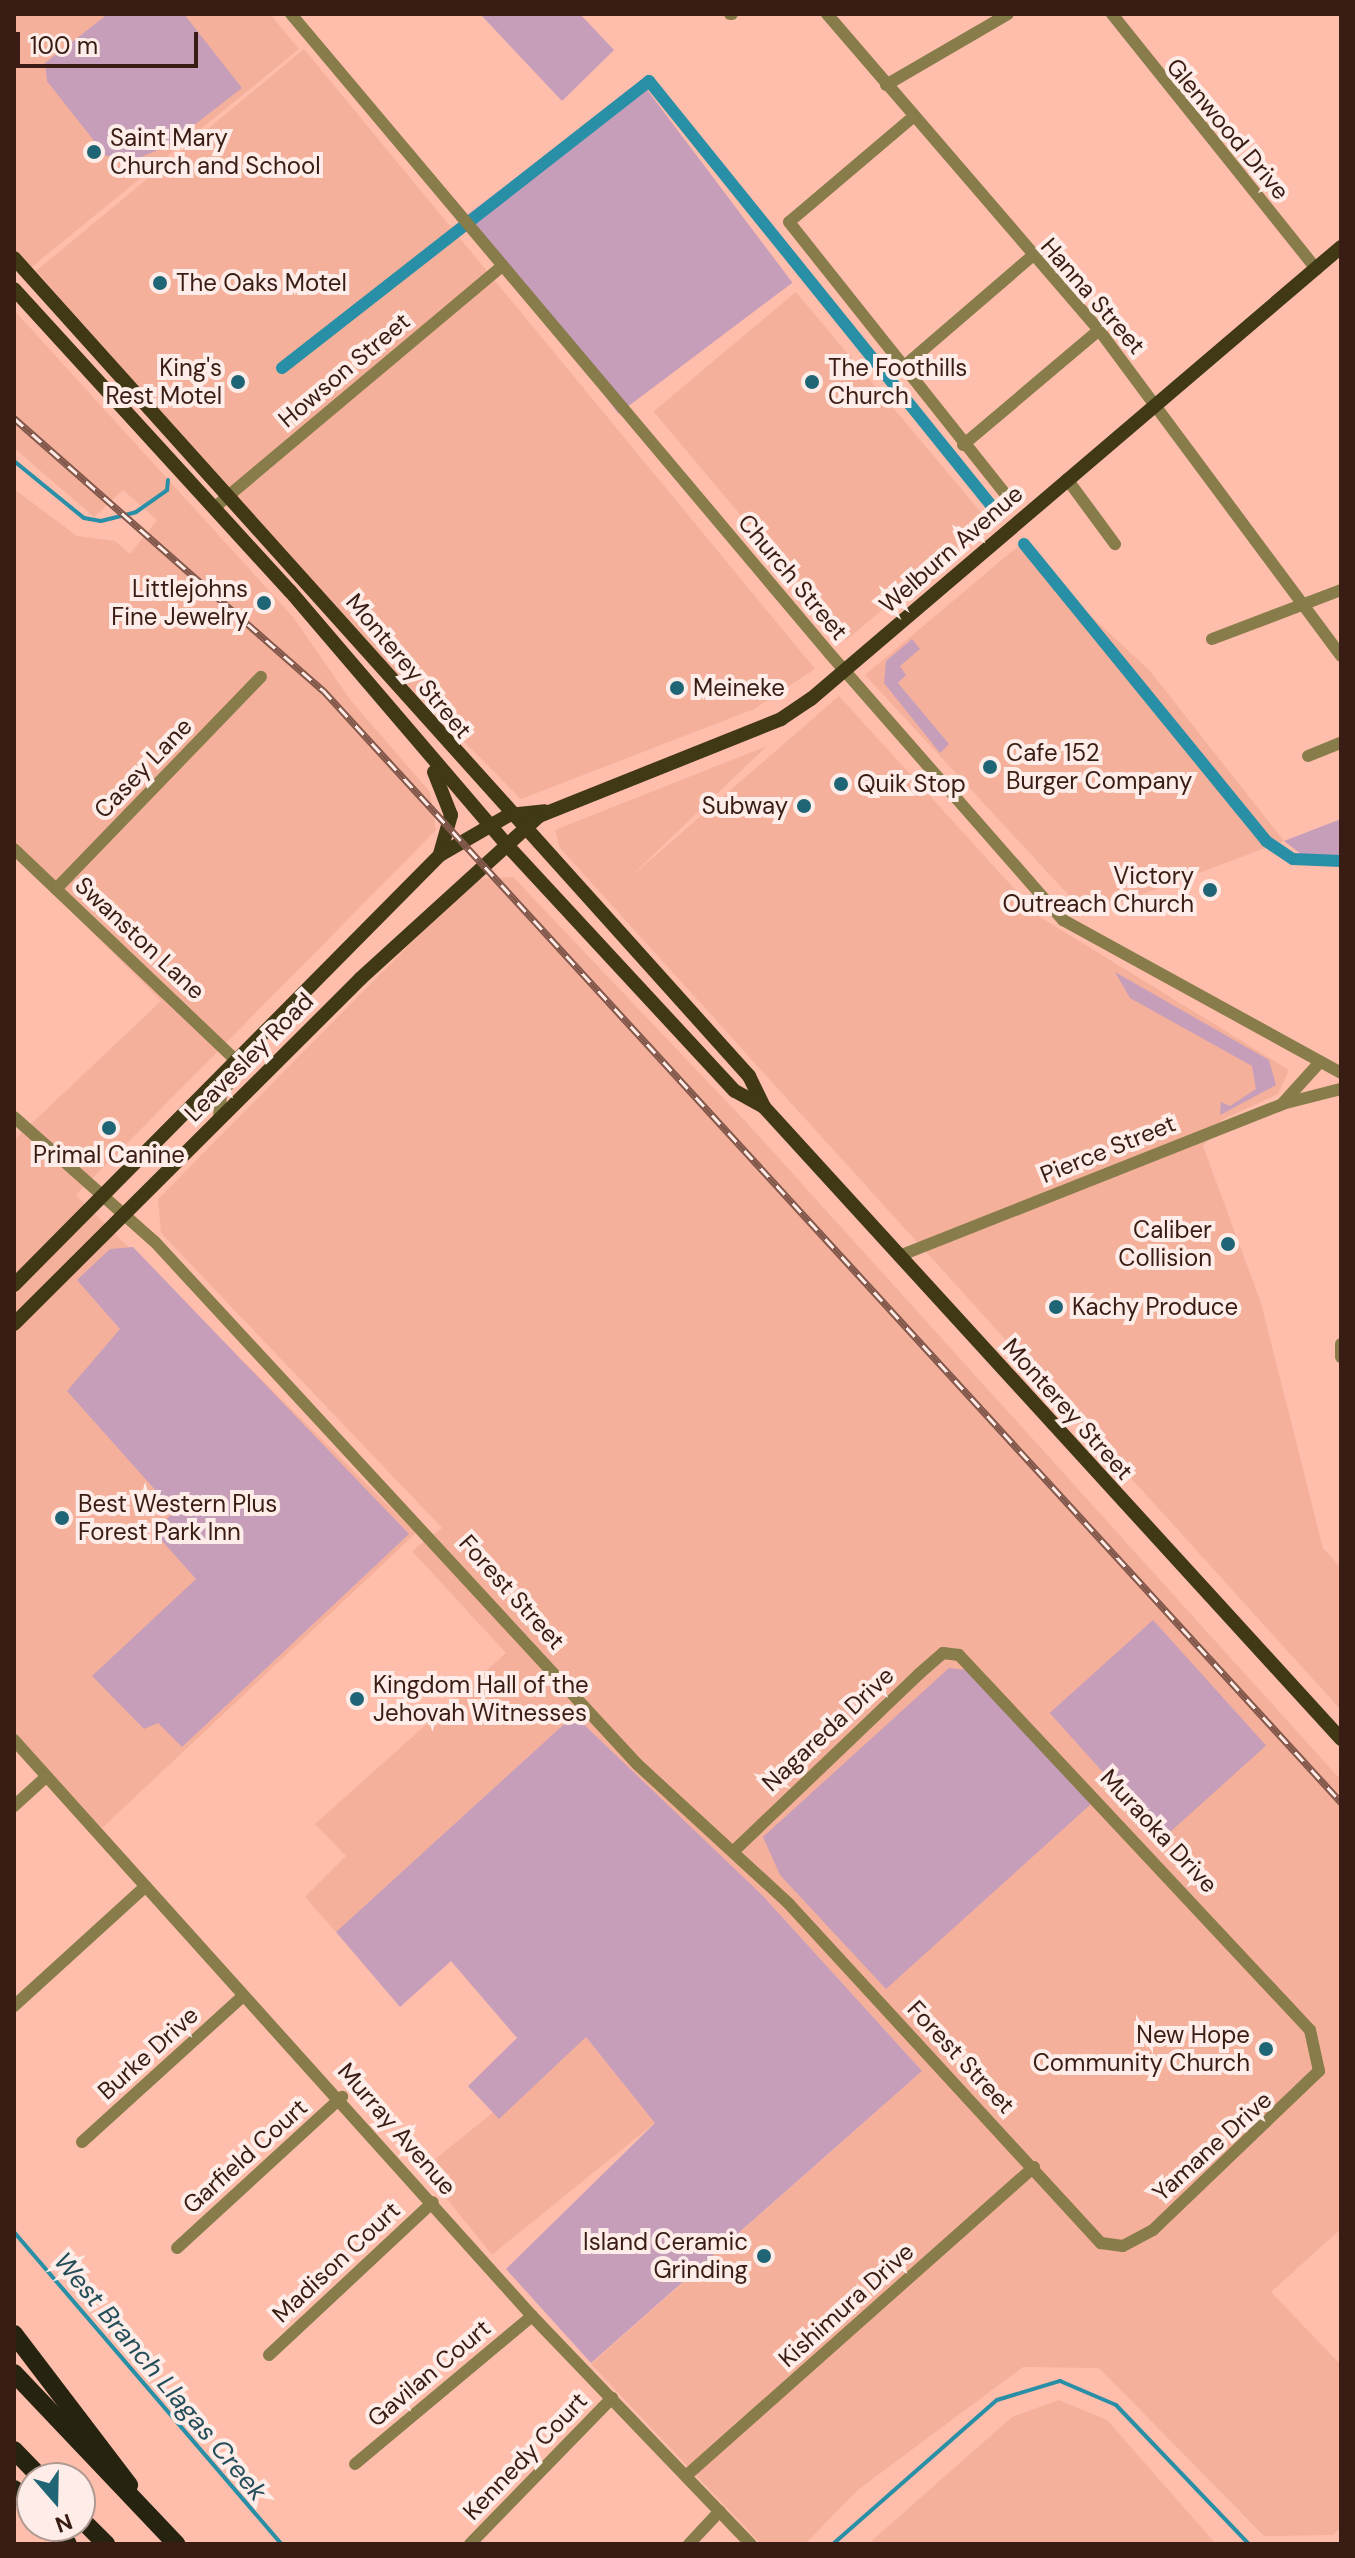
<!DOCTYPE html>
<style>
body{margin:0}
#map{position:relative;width:1355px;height:2558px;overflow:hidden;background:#febeab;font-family:"DM Sans",sans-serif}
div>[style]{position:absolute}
.built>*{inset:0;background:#f4b09b;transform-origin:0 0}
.green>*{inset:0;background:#c69eba;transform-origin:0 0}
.stream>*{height:4px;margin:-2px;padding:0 2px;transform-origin:2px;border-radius:2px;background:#288fa7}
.canal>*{height:12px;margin:-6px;padding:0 6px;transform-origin:6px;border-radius:6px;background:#288fa7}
.minor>*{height:12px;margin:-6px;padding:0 6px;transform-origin:6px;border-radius:6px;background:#877c4a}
.major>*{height:14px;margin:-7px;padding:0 7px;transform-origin:7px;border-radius:7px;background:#413916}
.highway>*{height:18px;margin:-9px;padding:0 9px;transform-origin:9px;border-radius:9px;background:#272311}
.rail>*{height:7px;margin-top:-3.5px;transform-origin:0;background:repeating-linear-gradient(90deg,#fdece7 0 12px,#81584b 0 24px);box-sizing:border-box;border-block:2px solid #81584b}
.dots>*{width:22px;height:22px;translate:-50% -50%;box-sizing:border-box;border:4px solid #fdece7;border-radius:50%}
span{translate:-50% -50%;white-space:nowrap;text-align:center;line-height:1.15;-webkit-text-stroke:8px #fdece7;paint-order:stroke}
.street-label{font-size:24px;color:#391c13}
.poi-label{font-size:24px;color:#391c13}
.left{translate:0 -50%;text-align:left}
.right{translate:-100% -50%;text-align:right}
.water-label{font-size:26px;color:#244e5a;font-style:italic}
.frame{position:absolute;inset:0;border:16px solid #391c13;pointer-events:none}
.north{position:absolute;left:16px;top:2462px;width:80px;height:80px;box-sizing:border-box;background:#fdece7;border:2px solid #af9992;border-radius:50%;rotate:160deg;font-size:22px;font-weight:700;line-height:32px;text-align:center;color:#391c13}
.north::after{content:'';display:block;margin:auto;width:28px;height:36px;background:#206576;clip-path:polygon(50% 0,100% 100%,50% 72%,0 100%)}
.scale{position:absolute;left:16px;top:32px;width:182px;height:36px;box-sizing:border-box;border:4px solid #391c13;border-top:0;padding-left:10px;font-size:24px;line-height:28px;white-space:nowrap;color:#391c13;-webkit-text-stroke:6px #fdece7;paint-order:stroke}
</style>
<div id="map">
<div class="built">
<div style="clip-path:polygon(14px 14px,270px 14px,299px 49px,28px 270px,14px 254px)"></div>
<div style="clip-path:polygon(304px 49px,815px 669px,754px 709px,521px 799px,375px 652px,36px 271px)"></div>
<div style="left:796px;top:292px;width:299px;height:186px;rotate:50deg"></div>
<div style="clip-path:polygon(14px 310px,293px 617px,352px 702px,430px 792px,436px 830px,76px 1195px,416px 1533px,102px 1828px,14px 1743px,14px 1140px,161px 1001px,14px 854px,14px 489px,77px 536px,115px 541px,130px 554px,157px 520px,123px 490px,94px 517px,14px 448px)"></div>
<div style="clip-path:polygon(1017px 547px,1150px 671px,1284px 841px,1087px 915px,865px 675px)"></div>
<div style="clip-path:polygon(839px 696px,1040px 917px,1289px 1070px,1278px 1094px,1222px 1120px,1203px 1146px,1261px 1303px,1323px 1548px,1341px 1568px,1341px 1710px,560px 848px,555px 830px,767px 746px,627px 880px)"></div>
<div style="clip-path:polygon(513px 877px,747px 1123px,1341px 1780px,1341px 2229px,1271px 2292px,1341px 2365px,1341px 2527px,1333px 2535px,1264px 2536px,1099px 2368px,1023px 2367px,859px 2489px,805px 2544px,761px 2544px,591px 2364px,922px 2071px,763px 1896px,574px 1715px,336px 1932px,305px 1897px,346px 1856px,315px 1824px,506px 1653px,412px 1551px,442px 1528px,161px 1233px,158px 1199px,474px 879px)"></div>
<div style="left:586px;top:2037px;width:110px;height:210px;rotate:51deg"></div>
<div style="clip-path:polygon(1059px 2400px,1107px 2420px,1216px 2544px,868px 2544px,1012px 2417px)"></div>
</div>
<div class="green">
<div style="clip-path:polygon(108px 14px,184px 14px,242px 88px,167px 146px,139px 158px,106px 156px,47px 81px,45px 63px)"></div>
<div style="clip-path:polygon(480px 14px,580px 14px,614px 50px,562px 101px)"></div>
<div style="left:642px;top:83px;width:250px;height:218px;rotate:53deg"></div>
<div style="clip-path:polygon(912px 639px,920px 649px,900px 666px,906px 675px,898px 683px,949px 744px,940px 753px,884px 683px,886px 661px)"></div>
<div style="clip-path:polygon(1341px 819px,1341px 857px,1301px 854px,1284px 841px)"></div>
<div style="clip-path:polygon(1115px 972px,1269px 1060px,1276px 1085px,1220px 1115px,1221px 1102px,1230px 1106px,1256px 1089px,1252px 1066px,1130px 998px)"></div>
<div style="clip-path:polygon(133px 1247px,409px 1534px,182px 1747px,158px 1723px,144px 1729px,92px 1676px,196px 1579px,155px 1533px,174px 1511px,67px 1391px,120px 1329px,77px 1280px,110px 1249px)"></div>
<div style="left:1153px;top:1620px;width:169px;height:139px;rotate:48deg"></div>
<div style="clip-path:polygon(949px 1668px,967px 1670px,1091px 1804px,886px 1989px,780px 1875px,763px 1837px)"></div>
<div style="clip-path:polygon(574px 1715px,763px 1896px,922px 2071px,591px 2363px,506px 2269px,655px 2123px,586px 2037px,499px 2119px,468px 2086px,517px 2038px,451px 1961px,400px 2007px,336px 1932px)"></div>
</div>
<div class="stream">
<div style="left:14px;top:461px;width:90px;rotate:39.2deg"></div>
<div style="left:84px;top:518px;width:17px;rotate:10deg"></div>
<div style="left:101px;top:521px;width:36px;rotate:-14deg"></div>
<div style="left:136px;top:512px;width:38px;rotate:-35deg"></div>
<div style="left:167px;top:490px;width:10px;rotate:-84deg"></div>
<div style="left:14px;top:2232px;width:411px;rotate:49.4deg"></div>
<div style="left:833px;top:2544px;width:218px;rotate:-41.3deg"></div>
<div style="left:997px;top:2400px;width:66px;rotate:-16.8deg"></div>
<div style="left:1060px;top:2381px;width:61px;rotate:23.2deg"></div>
<div style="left:1116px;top:2405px;width:192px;rotate:46.3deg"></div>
</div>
<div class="canal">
<div style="left:282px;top:368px;width:466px;rotate:-38deg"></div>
<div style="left:649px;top:81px;width:558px;rotate:51.12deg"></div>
<div style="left:1024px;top:544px;width:383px;rotate:50.8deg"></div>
<div style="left:1266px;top:841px;width:32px;rotate:34deg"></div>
<div style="left:1293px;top:859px;width:48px;rotate:2.4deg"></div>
</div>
<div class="minor">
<div style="left:291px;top:14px;width:837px;rotate:49.9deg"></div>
<div style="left:830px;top:654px;width:354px;rotate:48.8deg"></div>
<div style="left:1063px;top:920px;width:317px;rotate:28.8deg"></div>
<div style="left:730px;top:14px;width:2px"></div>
<div style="left:827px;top:14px;width:417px;rotate:49.3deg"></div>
<div style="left:1099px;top:330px;width:406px;rotate:53.4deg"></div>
<div style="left:1112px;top:14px;width:327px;rotate:51.3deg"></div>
<div style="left:886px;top:85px;width:141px;rotate:-30.2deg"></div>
<div style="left:913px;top:117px;width:162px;rotate:139.7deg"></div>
<div style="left:789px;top:222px;width:350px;rotate:51.5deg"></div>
<div style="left:902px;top:368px;width:169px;rotate:-40.7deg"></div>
<div style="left:963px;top:445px;width:178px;rotate:-40.2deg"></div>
<div style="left:1067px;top:479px;width:81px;rotate:53.6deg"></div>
<div style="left:215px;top:507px;width:373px;rotate:-40deg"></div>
<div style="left:1212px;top:639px;width:138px;rotate:-20.8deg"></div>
<div style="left:1308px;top:756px;width:35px;rotate:-22deg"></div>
<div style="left:14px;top:849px;width:315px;rotate:43.6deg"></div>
<div style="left:242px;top:1066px;width:36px;rotate:126deg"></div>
<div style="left:221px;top:1095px;width:23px;rotate:95deg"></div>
<div style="left:56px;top:889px;width:295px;rotate:-46deg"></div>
<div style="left:1282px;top:1104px;width:61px;rotate:-14.3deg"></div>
<div style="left:14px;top:1117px;width:188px;rotate:41.6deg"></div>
<div style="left:155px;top:1242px;width:710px;rotate:47.28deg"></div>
<div style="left:637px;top:1764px;width:207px;rotate:42.6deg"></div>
<div style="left:789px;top:1904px;width:461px;rotate:47.4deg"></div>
<div style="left:1101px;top:2243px;width:22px;rotate:8deg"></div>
<div style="left:1123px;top:2246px;width:34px;rotate:-28deg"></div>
<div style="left:1153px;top:2230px;width:230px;rotate:-43.8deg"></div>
<div style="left:1319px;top:2071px;width:42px;rotate:-102.4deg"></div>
<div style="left:1310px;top:2030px;width:514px;rotate:-133.11deg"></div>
<div style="left:959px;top:1655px;width:16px;rotate:-173deg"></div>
<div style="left:943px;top:1653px;width:32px;rotate:139deg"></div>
<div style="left:919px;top:1674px;width:256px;rotate:136.3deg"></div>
<div style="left:899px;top:1256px;width:412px;rotate:-21.6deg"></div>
<div style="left:1282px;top:1104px;width:57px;rotate:-47.9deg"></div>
<div style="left:1341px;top:1344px;width:13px;rotate:90deg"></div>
<div style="left:14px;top:1740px;width:775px;rotate:48.03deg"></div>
<div style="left:532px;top:2316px;width:316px;rotate:46.2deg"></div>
<div style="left:14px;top:1806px;width:43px;rotate:-42.2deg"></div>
<div style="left:14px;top:2006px;width:178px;rotate:-42.3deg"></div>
<div style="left:82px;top:2142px;width:217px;rotate:-42.2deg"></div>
<div style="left:177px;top:2248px;width:224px;rotate:-42.5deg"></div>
<div style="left:269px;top:2355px;width:224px;rotate:-43deg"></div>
<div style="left:355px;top:2464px;width:231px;rotate:-39.9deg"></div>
<div style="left:687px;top:2475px;width:464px;rotate:-41.6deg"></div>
<div style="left:470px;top:2544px;width:204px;rotate:-45.8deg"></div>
<div style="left:689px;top:2544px;width:45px;rotate:-46.8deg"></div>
</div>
<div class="major">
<div style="left:14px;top:258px;width:1100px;rotate:48.06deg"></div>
<div style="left:749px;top:1076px;width:34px;rotate:64deg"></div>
<div style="left:764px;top:1107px;width:856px;rotate:47.6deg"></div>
<div style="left:14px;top:289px;width:409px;rotate:47.6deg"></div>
<div style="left:290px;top:591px;width:331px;rotate:49.5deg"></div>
<div style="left:505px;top:843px;width:338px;rotate:47.2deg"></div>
<div style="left:735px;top:1091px;width:33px;rotate:29deg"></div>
<div style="left:434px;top:772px;width:46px;rotate:68.4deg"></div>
<div style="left:451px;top:815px;width:41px;rotate:105.8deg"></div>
<div style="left:14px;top:1285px;width:605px;rotate:-45.27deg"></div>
<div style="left:440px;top:855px;width:80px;rotate:-30.1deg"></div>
<div style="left:509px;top:815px;width:36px;rotate:-6deg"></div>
<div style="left:14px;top:1324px;width:489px;rotate:-44.9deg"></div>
<div style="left:360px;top:979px;width:242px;rotate:-42.3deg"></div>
<div style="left:539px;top:816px;width:261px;rotate:-21.8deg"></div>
<div style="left:781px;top:719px;width:36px;rotate:-34deg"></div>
<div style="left:811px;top:699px;width:697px;rotate:-40.46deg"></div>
</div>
<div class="highway">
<div style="left:14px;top:2334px;width:190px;rotate:52.7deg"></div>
<div style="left:14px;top:2373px;width:236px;rotate:46.5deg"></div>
<div style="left:14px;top:2450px;width:39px;rotate:46deg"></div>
<div style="left:14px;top:2489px;width:26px;rotate:47deg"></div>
<div style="left:80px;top:2518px;width:37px;rotate:45deg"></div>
<div style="left:50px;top:2526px;width:25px;rotate:45deg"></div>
</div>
<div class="rail">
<div style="left:14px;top:418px;width:412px;rotate:41.4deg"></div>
<div style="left:323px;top:690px;width:1508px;rotate:47.53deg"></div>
</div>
<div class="dots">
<div style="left:94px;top:152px;background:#206576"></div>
<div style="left:160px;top:283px;background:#206576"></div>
<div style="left:238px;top:382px;background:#206576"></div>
<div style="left:812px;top:382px;background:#206576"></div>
<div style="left:264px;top:603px;background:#206576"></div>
<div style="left:677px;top:688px;background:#206576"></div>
<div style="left:990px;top:767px;background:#206576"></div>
<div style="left:841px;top:784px;background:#206576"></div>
<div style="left:804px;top:806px;background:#206576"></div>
<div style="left:1210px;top:890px;background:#206576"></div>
<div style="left:109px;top:1128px;background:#206576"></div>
<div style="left:1228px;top:1244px;background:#206576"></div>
<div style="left:1056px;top:1307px;background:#206576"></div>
<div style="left:62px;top:1518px;background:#206576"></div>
<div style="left:357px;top:1699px;background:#206576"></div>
<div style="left:1266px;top:2049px;background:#206576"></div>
<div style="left:764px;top:2256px;background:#206576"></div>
</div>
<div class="street-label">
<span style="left:1228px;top:129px;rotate:50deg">Glenwood Drive</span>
<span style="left:1093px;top:296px;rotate:49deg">Hanna Street</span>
<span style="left:344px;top:370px;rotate:-40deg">Howson Street</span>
<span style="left:951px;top:549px;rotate:-41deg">Welburn Avenue</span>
<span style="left:793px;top:577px;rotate:50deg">Church Street</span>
<span style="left:409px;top:666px;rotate:50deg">Monterey Street</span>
<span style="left:143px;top:768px;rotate:-46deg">Casey Lane</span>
<span style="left:140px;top:938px;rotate:43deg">Swanston Lane</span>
<span style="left:249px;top:1057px;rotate:-45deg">Leavesley Road</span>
<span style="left:1108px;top:1149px;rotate:-22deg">Pierce Street</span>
<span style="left:1068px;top:1409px;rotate:48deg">Monterey Street</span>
<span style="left:512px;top:1592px;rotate:48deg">Forest Street</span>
<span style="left:828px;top:1729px;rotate:-43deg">Nagareda Drive</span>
<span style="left:1159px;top:1831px;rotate:47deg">Muraoka Drive</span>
<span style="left:148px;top:2053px;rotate:-42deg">Burke Drive</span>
<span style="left:961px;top:2057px;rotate:47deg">Forest Street</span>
<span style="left:397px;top:2129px;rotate:49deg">Murray Avenue</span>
<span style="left:1212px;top:2146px;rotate:-42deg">Yamane Drive</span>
<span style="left:245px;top:2156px;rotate:-42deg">Garfield Court</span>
<span style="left:336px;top:2262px;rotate:-43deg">Madison Court</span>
<span style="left:846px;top:2305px;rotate:-42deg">Kishimura Drive</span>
<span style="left:429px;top:2373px;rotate:-40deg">Gavilan Court</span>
<span style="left:525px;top:2456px;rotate:-46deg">Kennedy Court</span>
</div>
<div class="poi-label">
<span class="left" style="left:110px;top:152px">Saint Mary<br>Church and School</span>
<span class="left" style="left:176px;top:283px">The Oaks Motel</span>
<span class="right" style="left:222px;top:382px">King's<br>Rest Motel</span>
<span class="left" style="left:828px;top:382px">The Foothills<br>Church</span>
<span class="right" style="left:248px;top:603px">Littlejohns<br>Fine Jewelry</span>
<span class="left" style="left:693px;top:688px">Meineke</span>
<span class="left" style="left:1006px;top:767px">Cafe 152<br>Burger Company</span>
<span class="left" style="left:857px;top:784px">Quik Stop</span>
<span class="right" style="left:788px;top:806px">Subway</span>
<span class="right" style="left:1194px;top:890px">Victory<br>Outreach Church</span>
<span style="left:109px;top:1155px">Primal Canine</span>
<span class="right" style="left:1212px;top:1244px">Caliber<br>Collision</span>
<span class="left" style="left:1072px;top:1307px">Kachy Produce</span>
<span class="left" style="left:78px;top:1518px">Best Western Plus<br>Forest Park Inn</span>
<span class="left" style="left:373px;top:1699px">Kingdom Hall of the<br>Jehovah Witnesses</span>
<span class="right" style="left:1250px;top:2049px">New Hope<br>Community Church</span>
<span class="right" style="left:748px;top:2256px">Island Ceramic<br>Grinding</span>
</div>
<div class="water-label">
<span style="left:160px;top:2377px;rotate:50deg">West Branch Llagas Creek</span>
</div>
<div class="frame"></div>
<div class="north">N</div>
<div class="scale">100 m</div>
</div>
